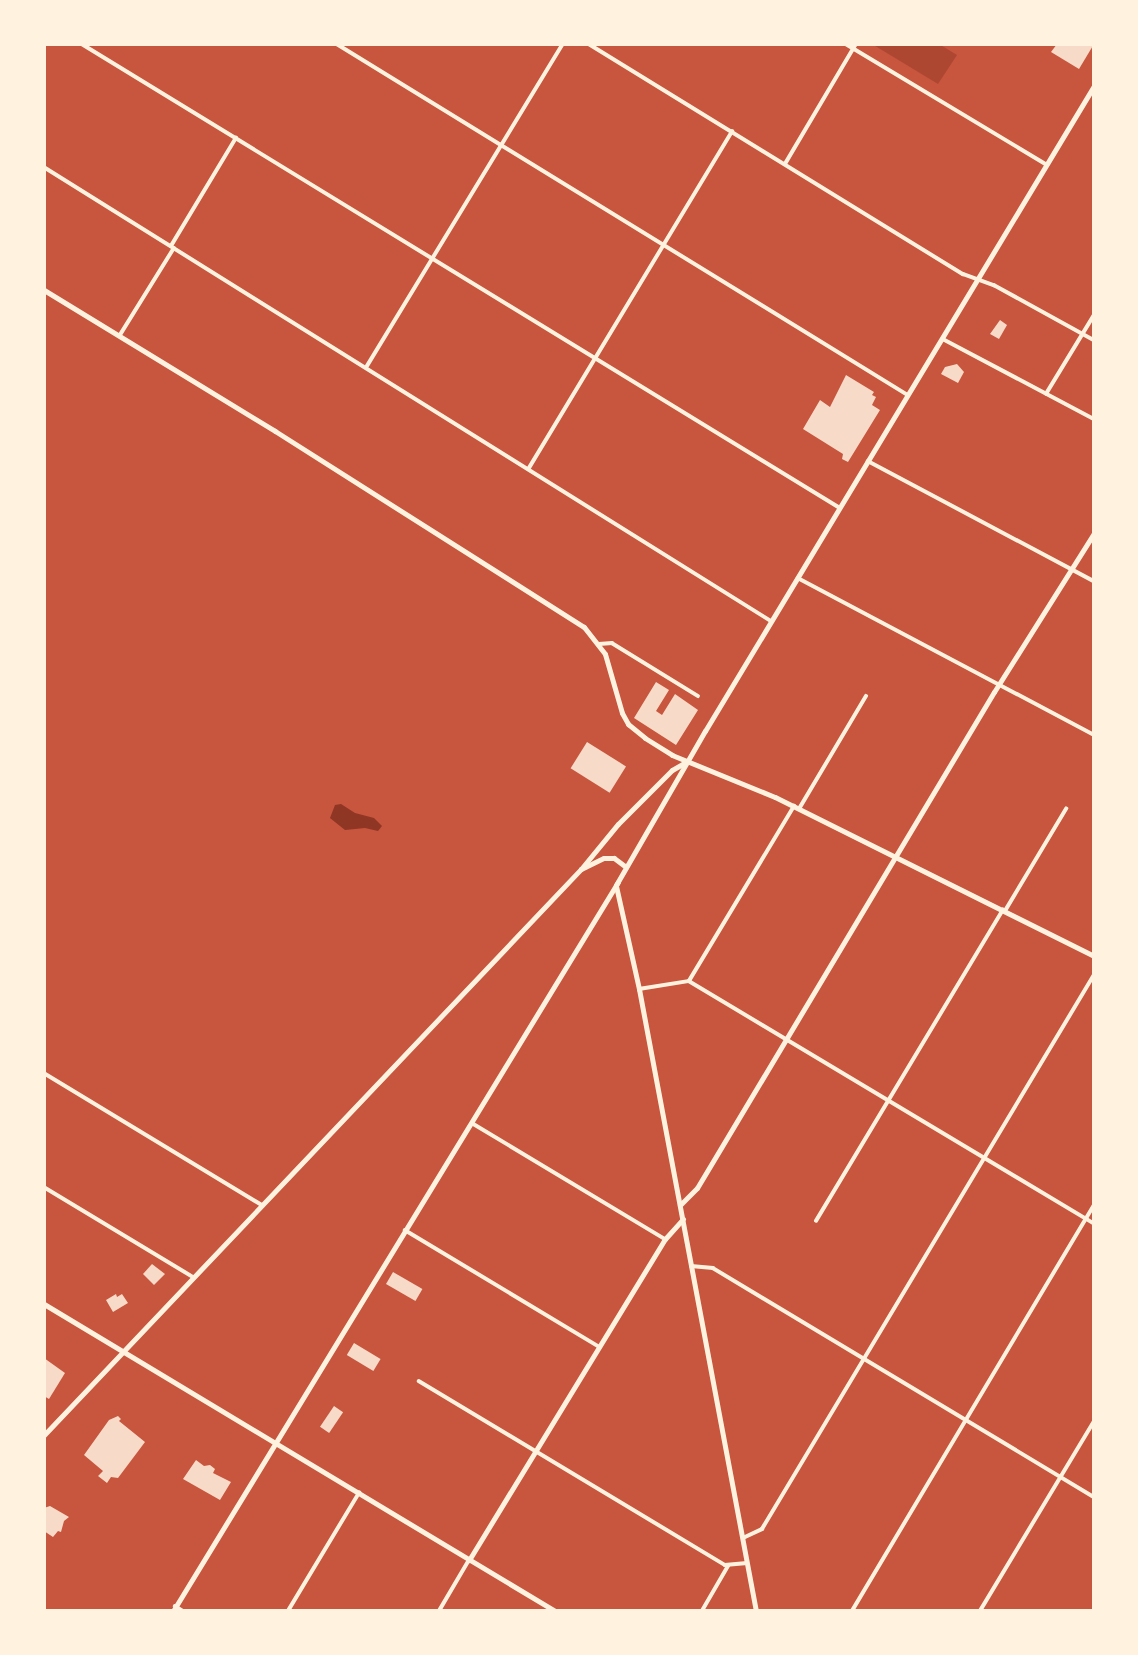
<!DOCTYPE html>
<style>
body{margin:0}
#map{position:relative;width:1138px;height:1655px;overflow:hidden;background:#c8553d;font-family:"PT Sans Narrow",sans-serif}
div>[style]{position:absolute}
.green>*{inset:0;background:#ae4732}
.water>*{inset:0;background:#8f3625}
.building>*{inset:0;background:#f7dbc8;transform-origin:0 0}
.minor>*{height:3.5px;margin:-1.75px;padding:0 1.75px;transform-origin:1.75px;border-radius:1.75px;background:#fff3e0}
.tertiary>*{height:5px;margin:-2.5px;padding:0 2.5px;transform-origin:2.5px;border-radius:2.5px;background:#fff3e0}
.secondary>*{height:5px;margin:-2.5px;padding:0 2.5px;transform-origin:2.5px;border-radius:2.5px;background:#fff3e0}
span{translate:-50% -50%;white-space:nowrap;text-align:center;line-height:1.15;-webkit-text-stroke:6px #fff3e0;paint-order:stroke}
.frame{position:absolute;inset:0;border:46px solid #fff3e0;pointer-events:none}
</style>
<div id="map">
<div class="green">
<div style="clip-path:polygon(872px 44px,939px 44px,957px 55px,938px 84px)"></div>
</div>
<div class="water">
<div style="clip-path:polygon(341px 804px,355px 813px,374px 818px,382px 826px,378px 831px,365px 828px,345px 830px,330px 818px,335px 805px)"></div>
</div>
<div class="building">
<div style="clip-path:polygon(1057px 44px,1094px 44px,1079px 69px,1051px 52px)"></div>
<div style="clip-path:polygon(1000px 320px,1007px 325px,999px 339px,990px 334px)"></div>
<div style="clip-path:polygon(957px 364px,964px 372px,958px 383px,941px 374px,945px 367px)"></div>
<div style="clip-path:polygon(846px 375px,874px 392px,872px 395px,876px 397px,872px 405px,880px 410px,848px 462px,842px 459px,843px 454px,803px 429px,820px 400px,830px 407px)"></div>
<div style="clip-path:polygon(656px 682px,669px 690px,656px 711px,662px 715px,675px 694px,698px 710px,676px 745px,634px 718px)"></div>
<div style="left:587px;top:742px;width:46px;height:31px;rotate:32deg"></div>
<div style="clip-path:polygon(152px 1264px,165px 1274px,154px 1285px,143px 1274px)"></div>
<div style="left:393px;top:1272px;width:34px;height:14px;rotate:30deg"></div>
<div style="clip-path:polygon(116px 1294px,117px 1297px,122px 1294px,128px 1303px,113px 1312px,106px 1300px)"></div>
<div style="left:354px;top:1343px;width:31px;height:14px;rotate:31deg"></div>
<div style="clip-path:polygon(44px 1358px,65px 1373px,49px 1399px,44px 1396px)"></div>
<div style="left:334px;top:1406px;width:11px;height:25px;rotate:34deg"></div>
<div style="clip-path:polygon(118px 1416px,121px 1419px,119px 1421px,145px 1442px,118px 1478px,111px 1477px,107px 1483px,98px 1476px,103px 1471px,84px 1455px,109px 1420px)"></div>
<div style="clip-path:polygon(196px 1460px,204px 1466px,210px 1465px,215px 1469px,213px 1473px,231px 1482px,220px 1500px,183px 1479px)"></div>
<div style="clip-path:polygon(50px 1506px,69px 1517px,64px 1521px,61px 1532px,58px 1531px,53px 1537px,44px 1531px,44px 1508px)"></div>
</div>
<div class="minor">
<div style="left:82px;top:44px;width:889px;rotate:31.47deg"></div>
<div style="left:337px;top:44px;width:670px;rotate:31.58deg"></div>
<div style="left:589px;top:44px;width:439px;rotate:31.6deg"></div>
<div style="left:963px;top:274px;width:33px;rotate:20deg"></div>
<div style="left:994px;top:285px;width:114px;rotate:28.8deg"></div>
<div style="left:846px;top:44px;width:233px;rotate:31deg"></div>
<div style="left:785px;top:164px;width:139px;rotate:-59.4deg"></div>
<div style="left:44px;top:167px;width:857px;rotate:31.98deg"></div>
<div style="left:171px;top:246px;width:126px;rotate:-59deg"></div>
<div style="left:120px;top:335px;width:102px;rotate:-58.2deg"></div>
<div style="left:943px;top:339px;width:171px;rotate:27.9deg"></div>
<div style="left:367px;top:366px;width:377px;rotate:-58.7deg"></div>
<div style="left:1046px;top:394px;width:92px;rotate:-58.7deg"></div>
<div style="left:868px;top:461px;width:256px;rotate:28deg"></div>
<div style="left:529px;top:468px;width:393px;rotate:-58.9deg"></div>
<div style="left:798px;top:578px;width:335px;rotate:27.9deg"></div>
<div style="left:599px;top:644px;width:13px;rotate:-4deg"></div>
<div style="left:612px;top:643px;width:101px;rotate:31.6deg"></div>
<div style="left:799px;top:809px;width:131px;rotate:-59.3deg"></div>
<div style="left:1005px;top:911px;width:119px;rotate:-59.1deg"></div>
<div style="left:689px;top:981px;width:204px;rotate:-59deg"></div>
<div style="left:639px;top:989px;width:51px;rotate:-9.1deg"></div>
<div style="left:689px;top:981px;width:472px;rotate:30.9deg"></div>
<div style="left:44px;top:1073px;width:255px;rotate:31.2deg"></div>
<div style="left:472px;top:1123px;width:225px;rotate:31deg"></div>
<div style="left:44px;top:1187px;width:174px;rotate:31.1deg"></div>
<div style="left:816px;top:1221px;width:363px;rotate:-59deg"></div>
<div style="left:405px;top:1230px;width:225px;rotate:31deg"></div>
<div style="left:691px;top:1266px;width:22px;rotate:5deg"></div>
<div style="left:713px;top:1268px;width:445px;rotate:31deg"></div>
<div style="left:419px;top:1381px;width:357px;rotate:31deg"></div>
<div style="left:725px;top:1565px;width:22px;rotate:-5deg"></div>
<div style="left:743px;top:1538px;width:21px;rotate:-25deg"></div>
<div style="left:762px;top:1529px;width:646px;rotate:-59.07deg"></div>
<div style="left:175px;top:1606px;width:9px;rotate:32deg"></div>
<div style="left:288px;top:1611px;width:138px;rotate:-59deg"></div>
<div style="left:439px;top:1611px;width:59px;rotate:-59.5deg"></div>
<div style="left:702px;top:1611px;width:52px;rotate:-60deg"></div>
<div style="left:852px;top:1611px;width:473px;rotate:-59.2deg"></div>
<div style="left:980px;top:1611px;width:222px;rotate:-59deg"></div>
</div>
<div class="tertiary">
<div style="left:44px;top:290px;width:271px;rotate:31.4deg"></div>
<div style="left:275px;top:431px;width:366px;rotate:32.4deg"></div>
<div style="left:584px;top:627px;width:34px;rotate:52deg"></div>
<div style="left:605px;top:654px;width:61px;rotate:73.9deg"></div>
<div style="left:622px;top:713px;width:13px;rotate:61deg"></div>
<div style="left:628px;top:724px;width:22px;rotate:39deg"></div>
<div style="left:645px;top:738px;width:32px;rotate:32deg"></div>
<div style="left:672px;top:755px;width:111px;rotate:22.2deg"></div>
<div style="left:775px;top:797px;width:356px;rotate:26.5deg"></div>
<div style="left:680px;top:1205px;width:24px;rotate:-45deg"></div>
<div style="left:697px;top:1188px;width:578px;rotate:-59.09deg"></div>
<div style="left:994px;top:692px;width:188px;rotate:-57.8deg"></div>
<div style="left:469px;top:1560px;width:376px;rotate:-58.6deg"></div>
<div style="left:665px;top:1239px;width:27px;rotate:-48deg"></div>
</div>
<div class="secondary">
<div style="left:581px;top:869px;width:58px;rotate:-50.6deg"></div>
<div style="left:618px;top:824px;width:76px;rotate:-45deg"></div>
<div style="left:672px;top:770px;width:16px;rotate:-30deg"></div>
<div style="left:616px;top:885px;width:178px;rotate:-60deg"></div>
<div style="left:705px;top:731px;width:753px;rotate:-58.91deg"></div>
<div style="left:616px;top:886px;width:106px;rotate:77.4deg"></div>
<div style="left:639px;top:989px;width:633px;rotate:79.35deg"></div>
<div style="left:44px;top:1304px;width:596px;rotate:31deg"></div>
<div style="left:44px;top:1435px;width:780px;rotate:-46.51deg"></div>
<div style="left:581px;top:869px;width:25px;rotate:-26deg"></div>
<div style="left:604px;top:858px;width:10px"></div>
<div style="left:614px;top:858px;width:15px;rotate:37deg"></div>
<div style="left:173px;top:1611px;width:854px;rotate:-58.6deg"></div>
</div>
<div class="frame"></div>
</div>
